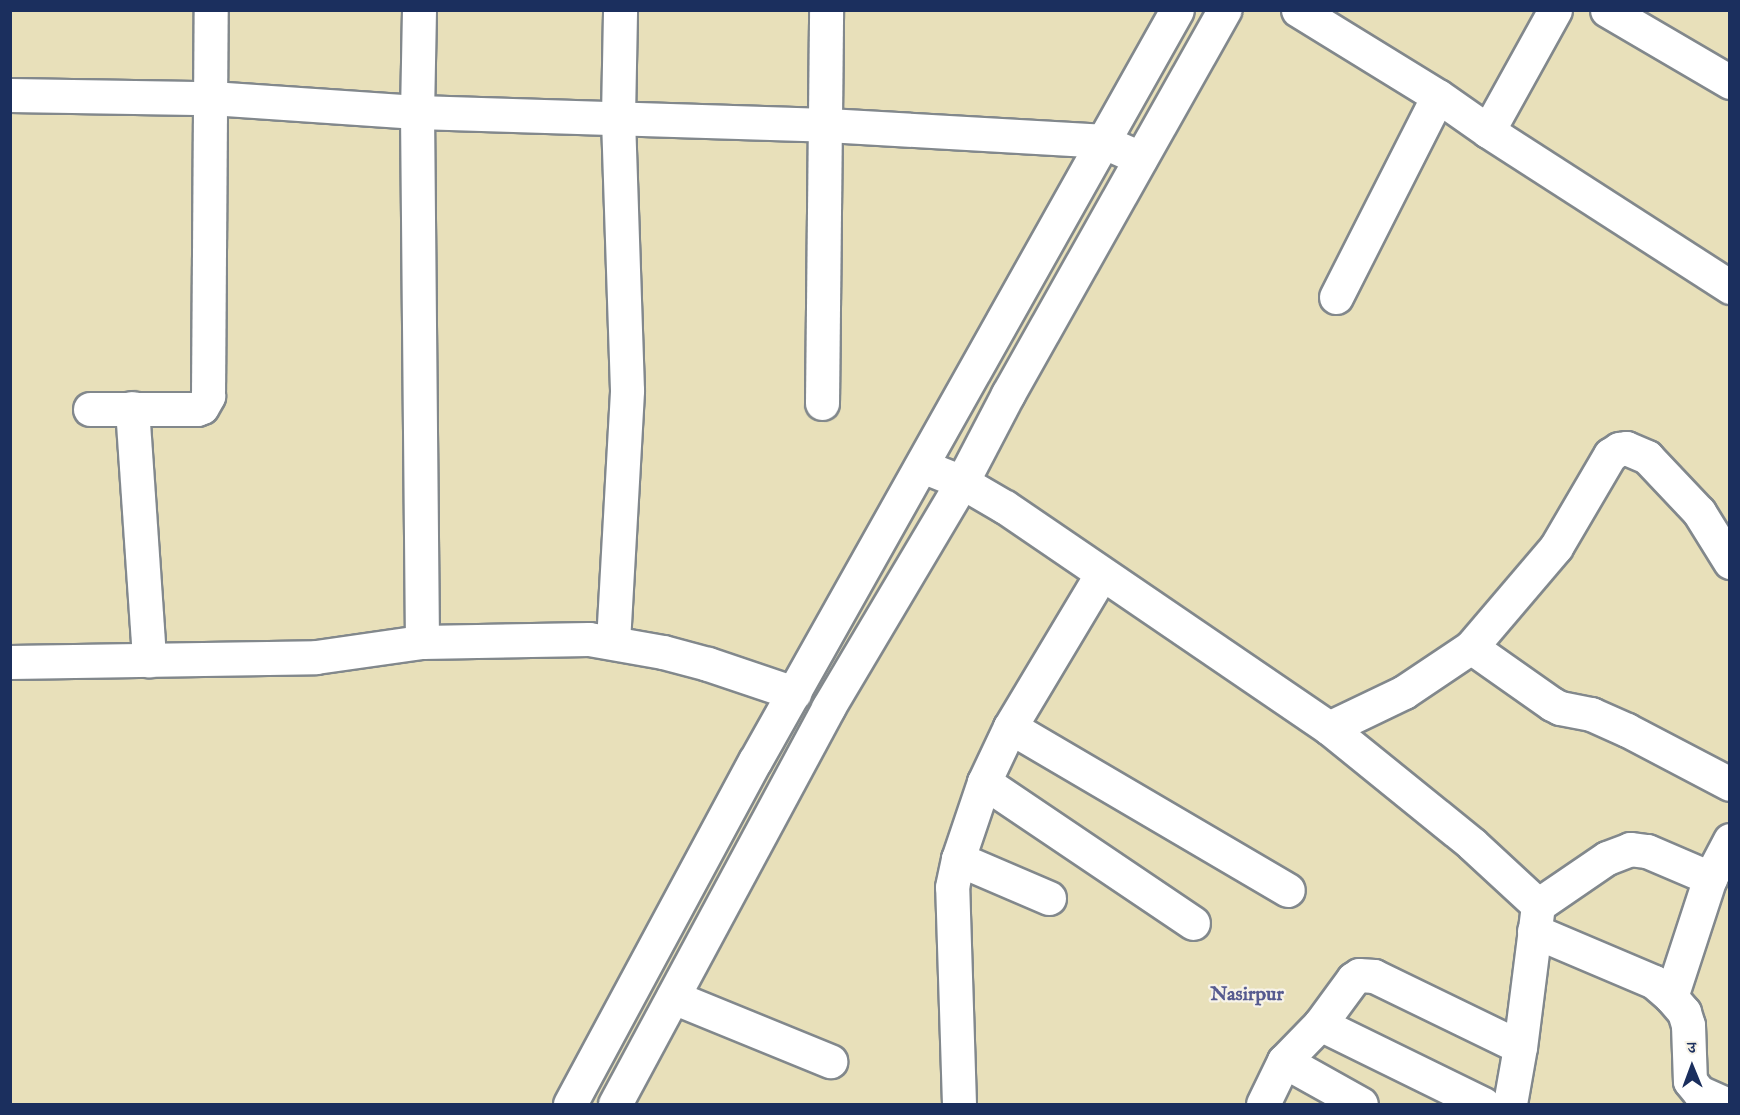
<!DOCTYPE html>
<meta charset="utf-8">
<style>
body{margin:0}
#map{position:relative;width:1740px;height:1115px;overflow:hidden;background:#e8e0ba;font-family:"IM FELL English","Noto Serif Devanagari",serif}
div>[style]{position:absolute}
.roads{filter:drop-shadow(2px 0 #82888c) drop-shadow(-2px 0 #82888c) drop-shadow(0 2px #82888c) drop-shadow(0 -2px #82888c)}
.minor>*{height:33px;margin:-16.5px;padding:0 16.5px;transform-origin:16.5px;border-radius:16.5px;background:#fff}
.primary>*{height:33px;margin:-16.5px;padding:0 16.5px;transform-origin:16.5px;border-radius:16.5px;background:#fff}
span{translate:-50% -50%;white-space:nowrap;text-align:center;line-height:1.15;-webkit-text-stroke:4.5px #f7f3e8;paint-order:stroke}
.quarter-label{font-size:20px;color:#565b8f;font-weight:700}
.frame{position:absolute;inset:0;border:12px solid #1b2f5e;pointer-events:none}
.north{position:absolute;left:1662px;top:1037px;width:60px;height:60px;-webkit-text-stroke:4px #f7f3e8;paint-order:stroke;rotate:359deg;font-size:16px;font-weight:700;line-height:24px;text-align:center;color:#1b2f5e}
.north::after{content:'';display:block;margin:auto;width:21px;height:27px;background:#1b2f5e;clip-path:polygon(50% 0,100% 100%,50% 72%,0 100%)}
</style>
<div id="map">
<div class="roads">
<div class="minor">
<div style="left:419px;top:10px;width:102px;rotate:91.1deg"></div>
<div style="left:417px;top:112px;width:530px;rotate:89.46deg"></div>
<div style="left:1298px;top:10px;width:164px;rotate:31.6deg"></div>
<div style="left:1438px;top:96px;width:61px;rotate:35deg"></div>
<div style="left:1488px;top:131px;width:288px;rotate:32.8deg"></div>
<div style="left:1607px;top:10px;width:143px;rotate:30.3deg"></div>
<div style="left:10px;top:95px;width:201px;rotate:0.9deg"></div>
<div style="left:211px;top:98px;width:206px;rotate:3.9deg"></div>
<div style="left:417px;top:112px;width:410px;rotate:1.8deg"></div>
<div style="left:827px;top:125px;width:275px;rotate:3.3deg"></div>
<div style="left:1102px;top:141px;width:42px;rotate:24.1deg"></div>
<div style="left:1488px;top:131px;width:138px;rotate:-61deg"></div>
<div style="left:1336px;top:297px;width:225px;rotate:-63.1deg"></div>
<div style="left:822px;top:403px;width:393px;rotate:-89.4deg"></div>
<div style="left:132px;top:408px;width:253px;rotate:86.1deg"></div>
<div style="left:90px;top:409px;width:107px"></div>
<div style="left:197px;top:409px;width:5px;rotate:-22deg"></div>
<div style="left:202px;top:407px;width:13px;rotate:-61deg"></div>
<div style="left:208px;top:396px;width:386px;rotate:-89.6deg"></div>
<div style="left:922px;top:466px;width:43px;rotate:21.8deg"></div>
<div style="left:962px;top:482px;width:50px;rotate:30.2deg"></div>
<div style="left:1005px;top:507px;width:392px;rotate:34.3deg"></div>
<div style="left:1329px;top:728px;width:184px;rotate:39deg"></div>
<div style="left:1472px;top:844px;width:90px;rotate:42.7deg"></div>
<div style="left:1538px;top:905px;width:143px;rotate:97.2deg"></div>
<div style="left:1520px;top:1047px;width:58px;rotate:100deg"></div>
<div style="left:613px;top:642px;width:252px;rotate:-86.8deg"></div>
<div style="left:627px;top:390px;width:273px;rotate:-91.9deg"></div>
<div style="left:618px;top:117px;width:107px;rotate:-88.9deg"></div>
<div style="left:1471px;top:647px;width:99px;rotate:35.1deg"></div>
<div style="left:1552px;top:704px;width:9px;rotate:27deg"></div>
<div style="left:1560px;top:708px;width:32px;rotate:11deg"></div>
<div style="left:1591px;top:714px;width:39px;rotate:24deg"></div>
<div style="left:1627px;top:730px;width:116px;rotate:27.7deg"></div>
<div style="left:10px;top:662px;width:306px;rotate:-0.9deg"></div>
<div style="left:316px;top:657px;width:107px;rotate:-8.1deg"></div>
<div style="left:422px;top:642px;width:167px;rotate:-1deg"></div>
<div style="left:589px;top:639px;width:75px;rotate:10deg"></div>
<div style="left:663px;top:652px;width:47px;rotate:14.9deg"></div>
<div style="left:708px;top:664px;width:91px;rotate:18.6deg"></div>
<div style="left:1010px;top:727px;width:322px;rotate:30.4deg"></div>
<div style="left:1329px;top:728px;width:83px;rotate:-25.6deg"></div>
<div style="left:1404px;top:692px;width:81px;rotate:-33.9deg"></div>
<div style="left:1471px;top:647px;width:131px;rotate:-49.6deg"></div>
<div style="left:1556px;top:547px;width:107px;rotate:-59.6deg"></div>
<div style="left:1610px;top:455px;width:11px;rotate:-34deg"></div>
<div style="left:1619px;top:449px;width:7px;rotate:-8deg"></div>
<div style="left:1626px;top:448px;width:23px;rotate:23deg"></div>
<div style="left:1647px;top:457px;width:76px;rotate:46.6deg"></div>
<div style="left:1699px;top:512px;width:59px;rotate:58.2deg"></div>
<div style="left:984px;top:782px;width:252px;rotate:34deg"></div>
<div style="left:958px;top:859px;width:99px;rotate:23.2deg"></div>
<div style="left:1538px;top:905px;width:83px;rotate:-34.3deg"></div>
<div style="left:1607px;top:858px;width:25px;rotate:-21deg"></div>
<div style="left:1630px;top:849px;width:17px;rotate:7deg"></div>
<div style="left:1647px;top:851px;width:69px;rotate:23.2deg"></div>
<div style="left:1710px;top:878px;width:43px;rotate:-62.2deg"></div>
<div style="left:1534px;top:931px;width:130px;rotate:23deg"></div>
<div style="left:1654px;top:982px;width:23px;rotate:41deg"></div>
<div style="left:1671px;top:997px;width:20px;rotate:49deg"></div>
<div style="left:1684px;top:1012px;width:14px;rotate:73deg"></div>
<div style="left:1688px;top:1025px;width:56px;rotate:88deg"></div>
<div style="left:1690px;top:1081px;width:14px;rotate:51deg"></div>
<div style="left:1699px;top:1092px;width:30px;rotate:24deg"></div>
<div style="left:673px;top:997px;width:170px;rotate:22.2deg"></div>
<div style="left:1671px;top:997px;width:125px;rotate:-71.9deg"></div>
<div style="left:1320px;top:1024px;width:182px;rotate:26.1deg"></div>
<div style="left:1284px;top:1061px;width:88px;rotate:29.2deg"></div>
<div style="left:959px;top:1104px;width:217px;rotate:-91.8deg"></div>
<div style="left:952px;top:887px;width:29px;rotate:-78deg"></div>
<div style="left:958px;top:859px;width:81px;rotate:-71.3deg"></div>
<div style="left:984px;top:782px;width:61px;rotate:-64.7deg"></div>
<div style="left:1010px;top:727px;width:177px;rotate:-59.1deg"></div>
<div style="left:1263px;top:1104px;width:48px;rotate:-64deg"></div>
<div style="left:1284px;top:1061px;width:52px;rotate:-45.8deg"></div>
<div style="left:1320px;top:1024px;width:56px;rotate:-53.7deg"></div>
<div style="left:1353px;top:979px;width:7px;rotate:-34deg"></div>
<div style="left:1359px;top:975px;width:15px;rotate:4deg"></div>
<div style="left:1374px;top:976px;width:162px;rotate:25.9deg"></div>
</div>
<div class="primary">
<div style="left:570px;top:1104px;width:390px;rotate:-61.7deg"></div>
<div style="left:755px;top:761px;width:861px;rotate:-60.67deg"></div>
<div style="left:615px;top:1104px;width:450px;rotate:-61.7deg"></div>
<div style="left:828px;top:708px;width:263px;rotate:-59.3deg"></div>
<div style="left:962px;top:482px;width:99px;rotate:-62.4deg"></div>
<div style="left:1008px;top:394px;width:441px;rotate:-60.6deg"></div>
</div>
</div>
<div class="quarter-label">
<span style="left:1247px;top:994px">Nasirpur</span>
</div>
<div class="frame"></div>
<div class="north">उ</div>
</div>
